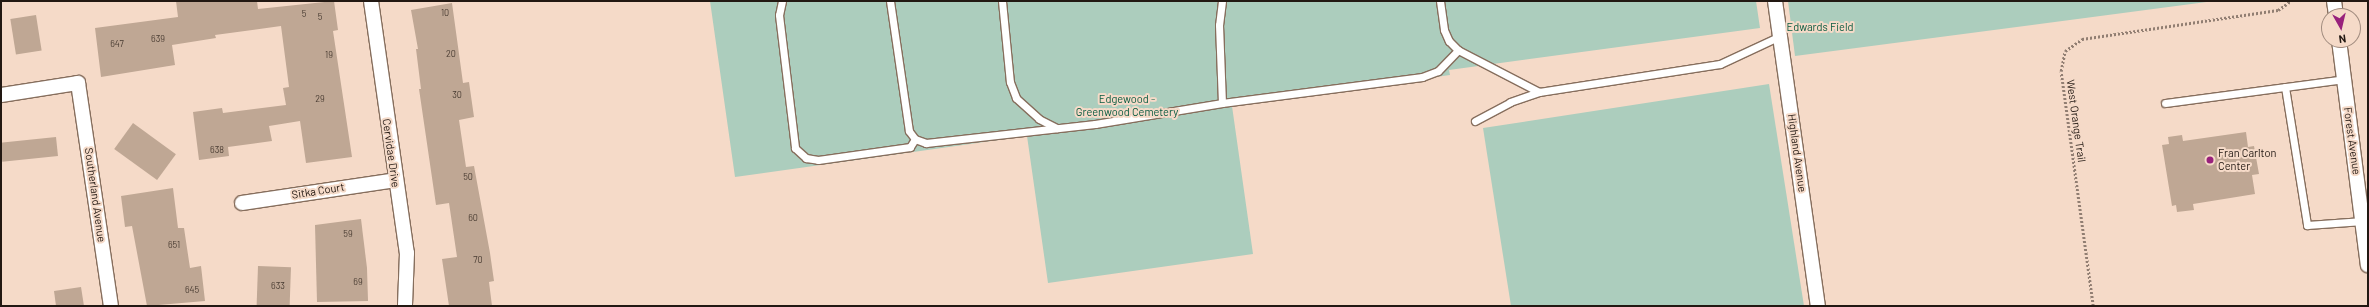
<!DOCTYPE html>
<style>
body{margin:0}
#map{position:relative;width:2369px;height:307px;overflow:hidden;background:#f5dac8;font-family:Barlow,sans-serif}
div>[style]{position:absolute}
.green>*{inset:0;background:#accdbd}
.building>*{inset:0;background:#bfa794;transform-origin:0 0}
.path>*{height:2.5px;margin-top:-1.25px;transform-origin:0;background:repeating-linear-gradient(90deg,#917e72 0 2px,transparent 0 4px)}
.roads{filter:drop-shadow(1px 0 #866e5d) drop-shadow(-1px 0 #866e5d) drop-shadow(0 1px #866e5d) drop-shadow(0 -1px #866e5d)}
.lane>*{height:7px;margin:-3.5px;padding:0 3.5px;transform-origin:3.5px;border-radius:3.5px;background:#fff}
.street>*{height:14px;margin:-7px;padding:0 7px;transform-origin:7px;border-radius:7px;background:#fff}
.dots>*{width:11px;height:11px;translate:-50% -50%;box-sizing:border-box;border:2px solid #f5dac8;border-radius:50%}
span{translate:-50% -50%;white-space:nowrap;text-align:center;line-height:1.15;-webkit-text-stroke:4px #f5dac8;paint-order:stroke}
.number-label{font-size:9px;color:#493c32}
.number-label span{-webkit-text-stroke-width:0}
.park-label{font-size:11px;color:#075a3f}
.street-label{font-size:11px;color:#221812}
.poi-label{font-size:11px;color:#221812}
.left{translate:0 -50%;text-align:left}
.frame{position:absolute;inset:0;border:2px solid #221812;pointer-events:none}
.north{position:absolute;left:2321px;top:8px;width:40px;height:40px;box-sizing:border-box;background:#f5dac8;border:1px solid #a18c7f;border-radius:50%;rotate:172deg;font-size:11px;font-weight:700;line-height:16px;text-align:center;color:#221812}
.north::after{content:'';display:block;margin:auto;width:14px;height:18px;background:#98217c;clip-path:polygon(50% 0,100% 100%,50% 72%,0 100%)}
</style>
<div id="map">
<div class="green">
<div style="clip-path:polygon(710px 1px,1756px 1px,1760px 28px,1449px 70px,1450px 75px,1232px 106px,1253px 254px,1048px 283px,1027px 136px,735px 177px)"></div>
<div style="clip-path:polygon(1788px 1px,2214px 1px,1795px 56px)"></div>
<div style="clip-path:polygon(1769px 84px,1804px 306px,1511px 306px,1483px 128px)"></div>
</div>
<div class="building">
<div style="clip-path:polygon(176px 1px,257px 1px,258px 9px,334px 1px,338px 30px,333px 31px,352px 157px,306px 163px,300px 121px,269px 126px,272px 141px,228px 147px,229px 156px,199px 160px,193px 112px,222px 108px,223px 113px,286px 105px,283px 88px,289px 87px,281px 26px,215px 35px,216px 38px,172px 45px,175px 65px,101px 77px,95px 28px,178px 17px)"></div>
<div style="clip-path:polygon(452px 3px,463px 83px,469px 82px,474px 117px,459px 120px,466px 167px,474px 166px,490px 253px,494px 281px,489px 282px,492px 306px,449px 306px,442px 259px,457px 257px,449px 203px,436px 205px,419px 89px,421px 89px,416px 49px,418px 49px,411px 10px)"></div>
<div style="left:36px;top:15px;width:36px;height:26px;rotate:81deg"></div>
<div style="left:133px;top:123px;width:53px;height:32px;rotate:36deg"></div>
<div style="clip-path:polygon(2246px 132px,2248px 147px,2254px 146px,2259px 174px,2252px 175px,2255px 194px,2193px 204px,2194px 210px,2177px 212px,2176px 205px,2172px 206px,2162px 145px,2169px 144px,2168px 137px,2182px 135px,2183px 141px)"></div>
<div style="left:56px;top:137px;width:19px;height:56px;rotate:84deg"></div>
<div style="clip-path:polygon(173px 188px,178px 228px,184px 228px,190px 268px,201px 266px,205px 301px,147px 306px,132px 226px,125px 227px,121px 196px)"></div>
<div style="clip-path:polygon(361px 219px,367px 268px,368px 301px,317px 302px,315px 225px)"></div>
<div style="left:258px;top:266px;width:33px;height:40px;rotate:2deg"></div>
<div style="clip-path:polygon(81px 287px,84px 306px,56px 306px,54px 291px)"></div>
</div>
<div class="path">
<div style="left:2093px;top:306px;width:237px;rotate:-97.8deg"></div>
<div style="left:2061px;top:71px;width:20px;rotate:-79deg"></div>
<div style="left:2065px;top:51px;width:21px;rotate:-35deg"></div>
<div style="left:2082px;top:39px;width:198px;rotate:-8.4deg"></div>
<div style="left:2278px;top:10px;width:16px;rotate:-35deg"></div>
</div>
<div class="roads">
<div class="lane">
<div style="left:782px;top:1px;width:14px;rotate:102deg"></div>
<div style="left:779px;top:15px;width:134px;rotate:83.1deg"></div>
<div style="left:795px;top:148px;width:15px;rotate:42deg"></div>
<div style="left:806px;top:158px;width:12px;rotate:9deg"></div>
<div style="left:818px;top:160px;width:93px;rotate:-8deg"></div>
<div style="left:910px;top:147px;width:9px;rotate:-58deg"></div>
<div style="left:890px;top:1px;width:131px;rotate:81.7deg"></div>
<div style="left:909px;top:131px;width:10px;rotate:53deg"></div>
<div style="left:915px;top:139px;width:12px;rotate:20deg"></div>
<div style="left:926px;top:143px;width:170px;rotate:-6.4deg"></div>
<div style="left:1095px;top:124px;width:129px;rotate:-9.4deg"></div>
<div style="left:1222px;top:103px;width:202px;rotate:-7.4deg"></div>
<div style="left:1422px;top:77px;width:17px;rotate:-21deg"></div>
<div style="left:1438px;top:71px;width:29px;rotate:-46deg"></div>
<div style="left:1002px;top:1px;width:81px;rotate:84.4deg"></div>
<div style="left:1010px;top:82px;width:17px;rotate:69deg"></div>
<div style="left:1016px;top:98px;width:31px;rotate:42deg"></div>
<div style="left:1039px;top:119px;width:20px;rotate:27deg"></div>
<div style="left:1222px;top:1px;width:24px;rotate:97deg"></div>
<div style="left:1219px;top:25px;width:78px;rotate:87.8deg"></div>
<div style="left:1440px;top:1px;width:29px;rotate:82deg"></div>
<div style="left:1444px;top:30px;width:12px;rotate:66deg"></div>
<div style="left:1449px;top:41px;width:13px;rotate:45deg"></div>
<div style="left:1458px;top:50px;width:91px;rotate:27.4deg"></div>
<div style="left:2285px;top:87px;width:140px;rotate:80.9deg"></div>
<div style="left:2307px;top:225px;width:56px;rotate:-4.1deg"></div>
<div style="left:2165px;top:103px;width:181px;rotate:-7.6deg"></div>
<div style="left:1475px;top:121px;width:40px;rotate:-28deg"></div>
<div style="left:1510px;top:102px;width:31px;rotate:-19deg"></div>
<div style="left:1539px;top:92px;width:183px;rotate:-8.8deg"></div>
<div style="left:1720px;top:64px;width:66px;rotate:-25deg"></div>
</div>
<div class="street">
<div style="left:371px;top:1px;width:255px;rotate:81.9deg"></div>
<div style="left:407px;top:253px;width:53px;rotate:92.2deg"></div>
<div style="left:1775px;top:1px;width:308px;rotate:82deg"></div>
<div style="left:2334px;top:1px;width:15px;rotate:82deg"></div>
<div style="left:2339px;top:40px;width:227px;rotate:82.7deg"></div>
<div style="left:1px;top:95px;width:78px;rotate:-8.9deg"></div>
<div style="left:78px;top:83px;width:225px;rotate:81.6deg"></div>
<div style="left:242px;top:203px;width:155px;rotate:-8.5deg"></div>
</div>
</div>
<div class="dots">
<div style="left:2210px;top:160px;background:#98217c"></div>
</div>
<div class="number-label">
<span style="left:445px;top:13px">10</span>
<span style="left:304px;top:14px">5</span>
<span style="left:320px;top:17px">5</span>
<span style="left:158px;top:39px">639</span>
<span style="left:117px;top:44px">647</span>
<span style="left:451px;top:54px">20</span>
<span style="left:329px;top:55px">19</span>
<span style="left:457px;top:95px">30</span>
<span style="left:320px;top:99px">29</span>
<span style="left:217px;top:150px">638</span>
<span style="left:468px;top:177px">50</span>
<span style="left:473px;top:218px">60</span>
<span style="left:348px;top:234px">59</span>
<span style="left:174px;top:245px">651</span>
<span style="left:478px;top:260px">70</span>
<span style="left:358px;top:282px">69</span>
<span style="left:278px;top:286px">633</span>
<span style="left:192px;top:290px">645</span>
</div>
<div class="park-label">
<span style="left:1820px;top:27px">Edwards Field</span>
<span style="left:1127px;top:106px">Edgewood -<br>Greenwood Cemetery</span>
</div>
<div class="street-label">
<span style="left:2076px;top:121px;rotate:82deg">West Orange Trail</span>
<span style="left:2352px;top:141px;rotate:82deg">Forest Avenue</span>
<span style="left:391px;top:153px;rotate:82deg">Cervidae Drive</span>
<span style="left:1797px;top:153px;rotate:82deg">Highland Avenue</span>
<span style="left:318px;top:191px;rotate:-9deg">Sitka Court</span>
<span style="left:95px;top:195px;rotate:82deg">Southerland Avenue</span>
</div>
<div class="poi-label">
<span class="left" style="left:2218px;top:160px">Fran Carlton<br>Center</span>
</div>
<div class="frame"></div>
<div class="north">N</div>
</div>
